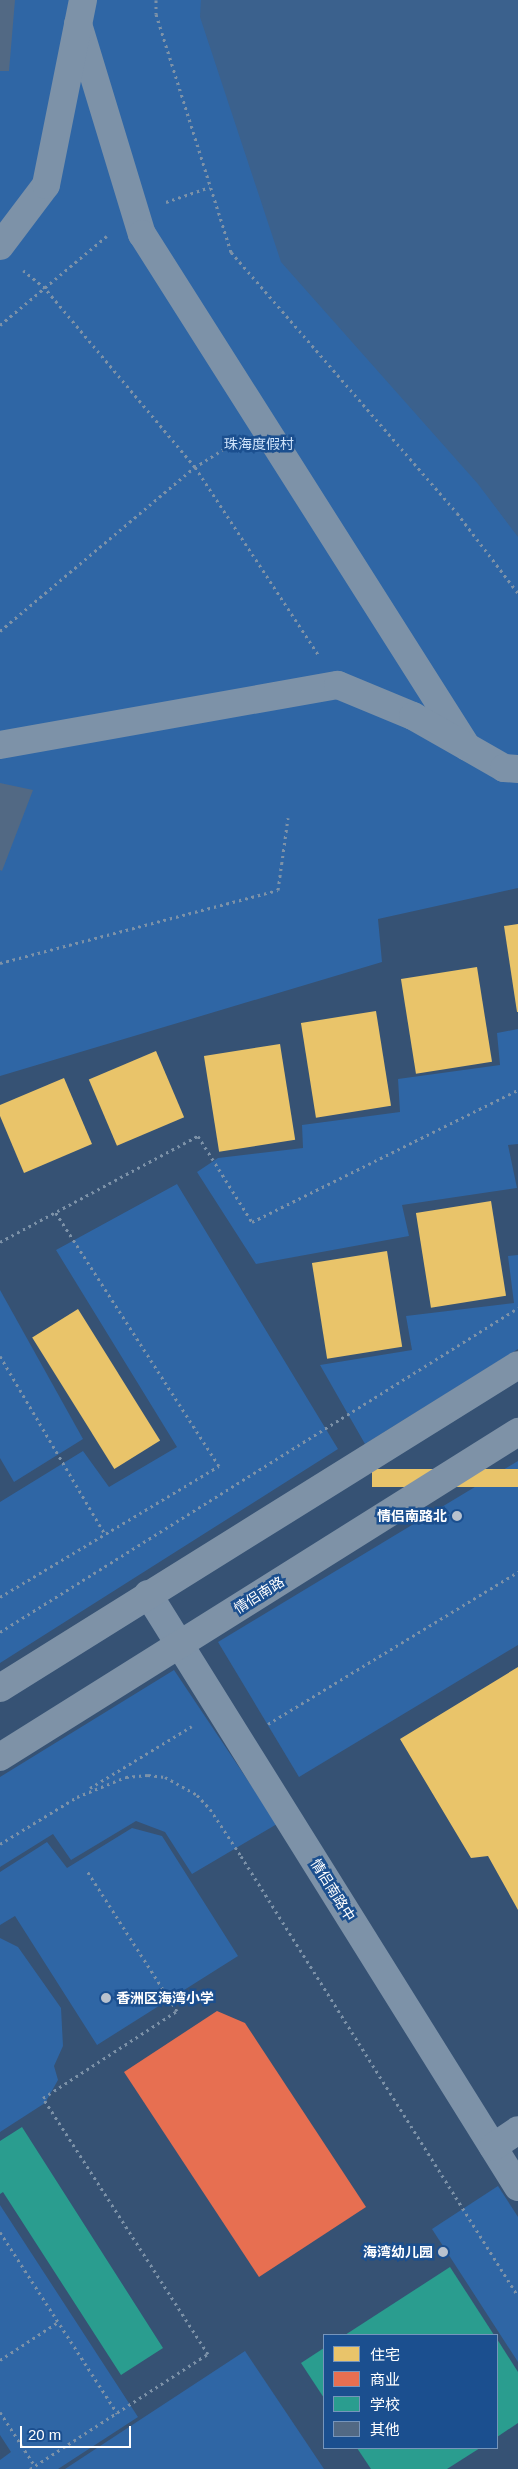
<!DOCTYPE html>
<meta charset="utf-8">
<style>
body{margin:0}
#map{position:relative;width:518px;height:2469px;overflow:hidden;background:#365274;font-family:Arial,"Noto Sans SC",sans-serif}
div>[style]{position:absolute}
.green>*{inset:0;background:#2f66a5}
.water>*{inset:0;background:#3b618d}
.homes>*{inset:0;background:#e9c46a;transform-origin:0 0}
.shops>*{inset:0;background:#e76f51}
.schools>*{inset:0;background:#2a9d8f}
.building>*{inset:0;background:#526984}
.path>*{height:3px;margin-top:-1.5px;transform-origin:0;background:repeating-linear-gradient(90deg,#7d92a8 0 2.5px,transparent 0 6.5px)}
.minor>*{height:28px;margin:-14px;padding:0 14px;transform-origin:14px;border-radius:14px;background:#7d92a8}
.highway>*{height:28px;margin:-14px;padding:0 14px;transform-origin:14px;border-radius:14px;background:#7e92a7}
.dots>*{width:14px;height:14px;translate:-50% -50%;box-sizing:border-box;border:2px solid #1b4f8f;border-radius:50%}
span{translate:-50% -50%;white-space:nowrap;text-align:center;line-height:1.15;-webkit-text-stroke:5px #1b4f8f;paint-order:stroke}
.park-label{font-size:14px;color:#cfe3fa}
.poi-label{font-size:14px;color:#fff;font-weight:700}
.right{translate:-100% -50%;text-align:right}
.left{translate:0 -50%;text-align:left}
.street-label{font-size:14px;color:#fff}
.legend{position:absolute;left:323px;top:2334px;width:175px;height:115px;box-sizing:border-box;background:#1b4f8f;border:1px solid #7695bc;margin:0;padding:6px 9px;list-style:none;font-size:15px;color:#fff}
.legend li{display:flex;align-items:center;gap:10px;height:25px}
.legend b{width:25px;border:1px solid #7695bc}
.scale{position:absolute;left:20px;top:2426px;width:111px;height:22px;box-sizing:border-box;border:2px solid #fff;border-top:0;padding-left:6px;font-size:15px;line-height:18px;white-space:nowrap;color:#fff;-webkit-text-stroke:4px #1b4f8f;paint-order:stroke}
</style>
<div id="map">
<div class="green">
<div style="clip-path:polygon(0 0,518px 0,518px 888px,378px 919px,382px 962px,0 1076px)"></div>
<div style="clip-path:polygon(518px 1029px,518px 1144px,508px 1145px,517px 1188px,402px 1205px,409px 1236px,256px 1264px,197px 1172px,218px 1158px,303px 1148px,302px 1125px,400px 1112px,398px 1079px,500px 1065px,497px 1033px)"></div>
<div style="clip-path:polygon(177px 1184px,338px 1449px,0 1663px,0 1502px,83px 1451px,109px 1487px,177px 1447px,56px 1250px)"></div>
<div style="clip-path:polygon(518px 1255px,518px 1349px,365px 1444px,320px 1365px,412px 1350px,406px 1316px,514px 1303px,508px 1256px)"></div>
<div style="clip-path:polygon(0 1290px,83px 1439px,14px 1482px,0 1458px)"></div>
<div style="clip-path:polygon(518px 1461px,518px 1645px,299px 1777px,218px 1642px)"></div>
<div style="clip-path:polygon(174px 1670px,277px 1824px,192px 1874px,165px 1832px,136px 1821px,71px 1860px,53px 1834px,0 1867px,0 1777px)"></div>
<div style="clip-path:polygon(132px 1828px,162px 1836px,238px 1956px,97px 2045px,15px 1916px,0 1925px,0 1872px,47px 1842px,67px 1868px)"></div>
<div style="clip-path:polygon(0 1938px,18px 1947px,61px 2008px,63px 2046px,54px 2066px,58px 2080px,45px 2103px,0 2132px)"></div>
<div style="clip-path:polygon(498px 2186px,518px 2217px,518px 2362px,432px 2229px)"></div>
<div style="clip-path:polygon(0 2205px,138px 2417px,58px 2469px,0 2469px,0 2460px,11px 2452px,0 2435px)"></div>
<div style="clip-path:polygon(245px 2351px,324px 2469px,65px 2469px)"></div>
</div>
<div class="water">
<div style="clip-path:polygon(201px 0,518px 0,518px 537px,478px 484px,281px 262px,200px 17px)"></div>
</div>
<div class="homes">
<div style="clip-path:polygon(518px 924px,518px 1012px,517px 1012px,504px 926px)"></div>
<div style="left:477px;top:967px;width:96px;height:77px;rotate:81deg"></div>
<div style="left:376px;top:1011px;width:96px;height:76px;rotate:81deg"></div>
<div style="left:280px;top:1044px;width:97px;height:77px;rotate:81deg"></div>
<div style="left:156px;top:1051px;width:72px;height:73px;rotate:67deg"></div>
<div style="clip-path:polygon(64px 1078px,92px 1144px,24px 1173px,0 1116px,0 1105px)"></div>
<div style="left:491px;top:1201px;width:96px;height:76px;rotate:81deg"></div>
<div style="left:387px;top:1251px;width:97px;height:76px;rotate:81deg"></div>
<div style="left:78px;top:1309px;width:155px;height:54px;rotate:58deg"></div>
<div style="left:518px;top:1469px;width:18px;height:146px;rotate:90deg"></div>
<div style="clip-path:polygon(518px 1667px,518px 1910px,488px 1856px,471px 1858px,400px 1739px)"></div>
</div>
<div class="shops">
<div style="clip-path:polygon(217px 2011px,245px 2023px,366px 2207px,259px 2277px,124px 2072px)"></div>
</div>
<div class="schools">
<div style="clip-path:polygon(22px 2127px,163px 2348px,121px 2375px,3px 2192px,0 2194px,0 2141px)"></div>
<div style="clip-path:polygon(450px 2267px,494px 2335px,345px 2335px)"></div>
<div style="clip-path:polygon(497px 2339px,518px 2372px,518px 2423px,497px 2437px)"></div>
<div style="clip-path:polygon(324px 2348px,324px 2398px,301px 2363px)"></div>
<div style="clip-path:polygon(357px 2448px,480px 2448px,447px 2469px,371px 2469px)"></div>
</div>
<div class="building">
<div style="clip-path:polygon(0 0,15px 0,9px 71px,0 71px)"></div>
<div style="clip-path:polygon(0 783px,33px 790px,2px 871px,0 870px)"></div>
</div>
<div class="path">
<div style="left:156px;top:0;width:14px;rotate:90deg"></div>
<div style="left:156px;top:14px;width:250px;rotate:72.5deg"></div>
<div style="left:231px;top:252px;width:345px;rotate:49.1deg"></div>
<div style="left:457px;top:513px;width:101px;rotate:52.7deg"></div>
<div style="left:166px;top:202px;width:46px;rotate:-18.8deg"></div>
<div style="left:0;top:325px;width:139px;rotate:-39.8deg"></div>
<div style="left:235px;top:442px;width:47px;rotate:148deg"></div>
<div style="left:195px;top:467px;width:224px;rotate:56.7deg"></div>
<div style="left:0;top:631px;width:255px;rotate:-40.1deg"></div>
<div style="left:195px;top:467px;width:234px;rotate:-130deg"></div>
<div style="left:45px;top:288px;width:28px;rotate:-141deg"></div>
<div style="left:0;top:963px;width:287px;rotate:-14.7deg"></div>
<div style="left:278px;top:890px;width:73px;rotate:-82.1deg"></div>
<div style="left:0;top:1242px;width:225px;rotate:-28.2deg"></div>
<div style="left:198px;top:1136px;width:102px;rotate:57.9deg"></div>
<div style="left:252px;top:1222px;width:297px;rotate:-26.4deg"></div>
<div style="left:0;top:1356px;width:207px;rotate:59.5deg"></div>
<div style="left:0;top:1597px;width:255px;rotate:-30.9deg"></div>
<div style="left:219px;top:1466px;width:302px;rotate:-122.8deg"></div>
<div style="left:0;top:1632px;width:611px;rotate:-32.03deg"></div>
<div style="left:268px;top:1724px;width:293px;rotate:-31.3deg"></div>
<div style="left:90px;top:1788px;width:119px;rotate:-31.3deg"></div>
<div style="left:0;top:1844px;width:90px;rotate:-31.4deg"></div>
<div style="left:77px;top:1797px;width:53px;rotate:-22.2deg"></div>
<div style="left:126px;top:1777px;width:22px;rotate:-5deg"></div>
<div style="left:148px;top:1775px;width:17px;rotate:7deg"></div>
<div style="left:165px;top:1777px;width:37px;rotate:29deg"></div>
<div style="left:197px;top:1795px;width:19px;rotate:47deg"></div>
<div style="left:210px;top:1809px;width:56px;rotate:56.6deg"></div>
<div style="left:241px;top:1856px;width:520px;rotate:57.81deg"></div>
<div style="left:0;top:2232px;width:216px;rotate:57.1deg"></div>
<div style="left:0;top:2360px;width:69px;rotate:-33.2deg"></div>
<div style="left:0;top:2412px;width:64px;rotate:57.1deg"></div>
<div style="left:30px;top:2469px;width:212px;rotate:-32.9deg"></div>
<div style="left:208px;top:2354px;width:305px;rotate:-122.8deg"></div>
<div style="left:43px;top:2098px;width:160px;rotate:-33deg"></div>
<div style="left:177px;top:2011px;width:166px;rotate:-122.7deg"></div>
</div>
<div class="minor">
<div style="left:78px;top:24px;width:220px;rotate:73.1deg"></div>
<div style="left:142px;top:234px;width:607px;rotate:57.64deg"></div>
<div style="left:0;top:246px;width:76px;rotate:-53deg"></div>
<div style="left:46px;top:185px;width:189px;rotate:-78.7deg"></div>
<div style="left:0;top:745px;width:343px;rotate:-10.1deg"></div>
<div style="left:338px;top:685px;width:81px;rotate:22.5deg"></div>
<div style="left:413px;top:716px;width:105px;rotate:29.7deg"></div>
<div style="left:504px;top:768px;width:14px;rotate:4deg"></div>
<div style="left:148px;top:1594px;width:699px;rotate:58.04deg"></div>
<div style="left:493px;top:2147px;width:30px;rotate:-34deg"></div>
</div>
<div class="highway">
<div style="left:0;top:1688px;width:610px;rotate:-31.95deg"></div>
<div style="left:0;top:1757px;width:612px;rotate:-32.1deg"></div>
</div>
<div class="dots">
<div style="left:457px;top:1516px;background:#b9c2ce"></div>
<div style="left:106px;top:1998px;background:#b9c2ce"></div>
<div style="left:443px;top:2252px;background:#b9c2ce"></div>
</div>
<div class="park-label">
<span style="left:259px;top:444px">珠海度假村</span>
</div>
<div class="poi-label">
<span class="right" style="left:447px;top:1516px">情侣南路北</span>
<span class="left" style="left:116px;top:1998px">香洲区海湾小学</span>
<span class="right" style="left:433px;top:2252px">海湾幼儿园</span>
</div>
<div class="street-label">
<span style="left:259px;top:1595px;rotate:-32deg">情侣南路</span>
<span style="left:333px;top:1890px;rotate:58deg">情侣南路中</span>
</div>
<ul class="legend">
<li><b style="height:14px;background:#e9c46a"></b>住宅</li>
<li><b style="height:14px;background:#e76f51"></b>商业</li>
<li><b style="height:14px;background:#2a9d8f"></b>学校</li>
<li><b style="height:14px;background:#526984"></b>其他</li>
</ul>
<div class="scale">20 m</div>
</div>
